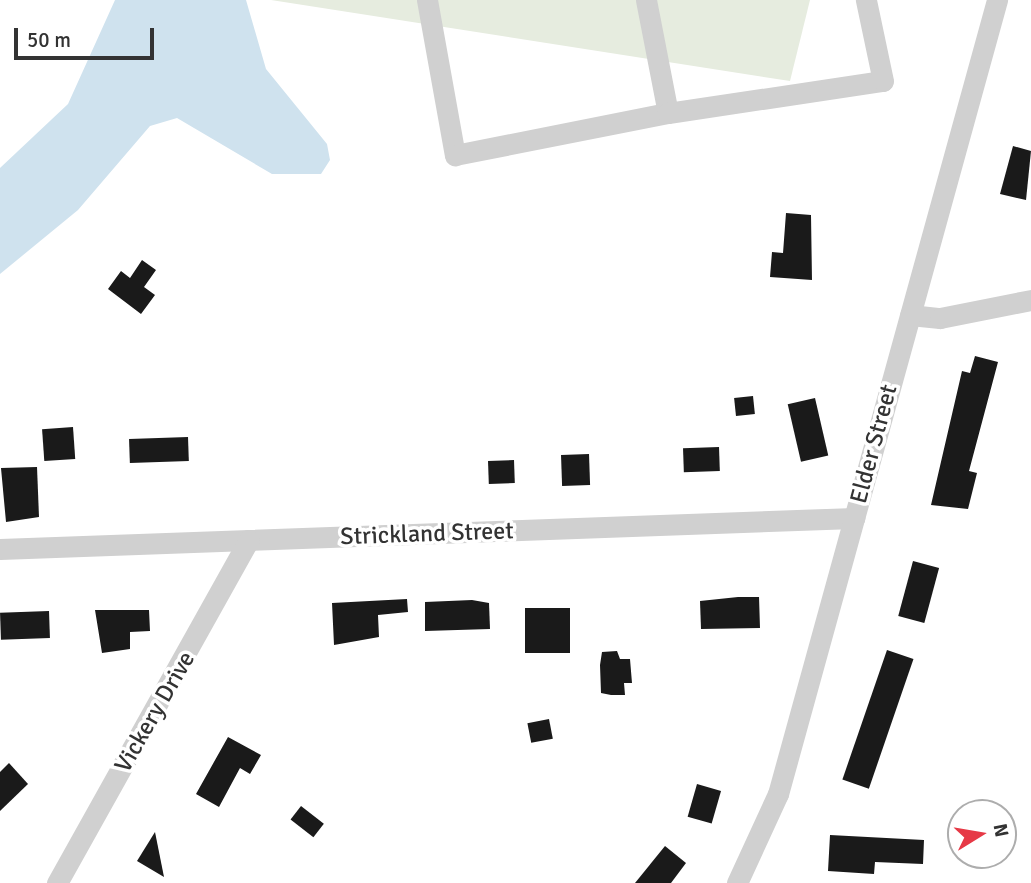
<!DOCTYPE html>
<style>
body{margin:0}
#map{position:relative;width:1031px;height:883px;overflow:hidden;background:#fff;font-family:Signika,sans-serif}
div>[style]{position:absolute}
.green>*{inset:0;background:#e6ecdf}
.water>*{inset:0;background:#cfe2ee}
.building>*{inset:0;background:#1a1a1a;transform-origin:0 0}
.street>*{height:21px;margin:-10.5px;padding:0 10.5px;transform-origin:10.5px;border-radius:10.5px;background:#d0d0d0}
span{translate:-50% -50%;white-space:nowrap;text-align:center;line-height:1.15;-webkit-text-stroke:7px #fff;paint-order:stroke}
.street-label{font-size:24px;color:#333}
.north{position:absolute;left:947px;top:799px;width:70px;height:70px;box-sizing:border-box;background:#fff;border:2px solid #adadad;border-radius:50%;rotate:79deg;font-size:19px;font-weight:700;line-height:28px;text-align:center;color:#333}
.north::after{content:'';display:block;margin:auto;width:24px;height:32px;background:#e63946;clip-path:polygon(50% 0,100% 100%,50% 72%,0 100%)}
.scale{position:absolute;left:14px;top:28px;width:140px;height:32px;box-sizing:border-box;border:4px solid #333;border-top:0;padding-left:9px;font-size:21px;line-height:24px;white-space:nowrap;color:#333;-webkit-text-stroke:5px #fff;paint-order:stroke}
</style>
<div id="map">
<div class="green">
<div style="clip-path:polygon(271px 0,810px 0,790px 81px)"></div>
</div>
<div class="water">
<div style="clip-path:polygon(115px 0,246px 0,266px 69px,327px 144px,330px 160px,321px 174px,272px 174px,177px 118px,150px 126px,78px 210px,0 274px,0 168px,68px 104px)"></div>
</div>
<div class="building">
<div style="clip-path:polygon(1013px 146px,1031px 151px,1026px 200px,1000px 194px)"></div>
<div style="clip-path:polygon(786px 213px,811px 215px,812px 280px,770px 277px,772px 252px,783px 253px)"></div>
<div style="clip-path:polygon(142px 260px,156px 270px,144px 287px,155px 295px,141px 314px,108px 289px,121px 271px,130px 278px)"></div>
<div style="clip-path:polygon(975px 356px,998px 362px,969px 471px,977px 473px,968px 509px,931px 505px,962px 371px,970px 373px)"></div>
<div style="left:753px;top:396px;width:18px;height:19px;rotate:84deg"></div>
<div style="left:815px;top:398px;width:59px;height:28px;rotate:77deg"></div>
<div style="left:73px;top:427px;width:32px;height:31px;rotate:86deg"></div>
<div style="left:188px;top:437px;width:24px;height:59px;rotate:88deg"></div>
<div style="left:719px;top:447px;width:24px;height:36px;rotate:88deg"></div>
<div style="left:589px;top:454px;width:31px;height:28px;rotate:88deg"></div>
<div style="left:514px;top:460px;width:23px;height:26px;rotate:88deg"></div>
<div style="clip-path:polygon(37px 467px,39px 517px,6px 522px,1px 468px)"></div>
<div style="left:913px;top:561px;width:27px;height:57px;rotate:15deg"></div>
<div style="clip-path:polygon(738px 597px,759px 597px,760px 628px,701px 629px,700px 601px)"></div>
<div style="clip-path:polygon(407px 599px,408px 612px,378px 615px,379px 637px,334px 645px,332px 603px)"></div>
<div style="clip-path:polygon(472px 600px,489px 603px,490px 629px,425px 631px,425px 602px)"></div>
<div style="left:525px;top:608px;width:45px;height:45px"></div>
<div style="clip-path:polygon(95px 610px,149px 610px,150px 631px,130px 632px,130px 649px,102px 653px)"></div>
<div style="left:49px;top:611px;width:27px;height:49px;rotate:88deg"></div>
<div style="left:887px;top:650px;width:28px;height:137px;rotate:19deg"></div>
<div style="clip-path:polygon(617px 651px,620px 659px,630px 659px,632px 683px,624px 683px,625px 695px,611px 695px,601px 693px,600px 665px,602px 652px)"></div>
<div style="left:549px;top:719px;width:20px;height:22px;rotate:79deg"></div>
<div style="clip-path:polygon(228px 737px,261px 755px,250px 774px,240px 768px,219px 807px,196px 794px)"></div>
<div style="clip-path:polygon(9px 763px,28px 784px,0 811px,0 772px)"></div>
<div style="left:697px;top:784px;width:25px;height:34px;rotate:16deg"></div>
<div style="left:301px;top:806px;width:29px;height:17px;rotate:38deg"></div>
<div style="clip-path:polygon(155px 832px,164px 877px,137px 861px)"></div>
<div style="clip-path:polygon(830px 835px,924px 840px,923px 864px,875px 862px,874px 874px,828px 871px)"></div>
<div style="clip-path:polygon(665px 846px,686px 863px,671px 883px,635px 883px)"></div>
</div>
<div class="street">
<div style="left:427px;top:0;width:158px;rotate:79.8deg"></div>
<div style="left:455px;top:155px;width:217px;rotate:-11.2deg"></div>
<div style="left:646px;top:0;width:115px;rotate:79deg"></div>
<div style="left:668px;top:113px;width:217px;rotate:-8.5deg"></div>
<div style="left:883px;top:81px;width:83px;rotate:-101.9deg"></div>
<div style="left:910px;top:315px;width:30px;rotate:6deg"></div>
<div style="left:940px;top:318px;width:93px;rotate:-11.2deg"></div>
<div style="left:0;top:549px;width:855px;rotate:-2.08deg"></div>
<div style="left:57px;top:883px;width:393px;rotate:-60.8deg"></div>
<div style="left:737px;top:883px;width:98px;rotate:-65.3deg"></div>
<div style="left:778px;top:794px;width:824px;rotate:-74.58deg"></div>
</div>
<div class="street-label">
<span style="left:874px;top:444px;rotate:-75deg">Elder Street</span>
<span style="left:427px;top:534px;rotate:-2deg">Strickland Street</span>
<span style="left:155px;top:712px;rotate:-60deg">Vickery Drive</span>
</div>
<div class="north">N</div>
<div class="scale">50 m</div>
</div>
